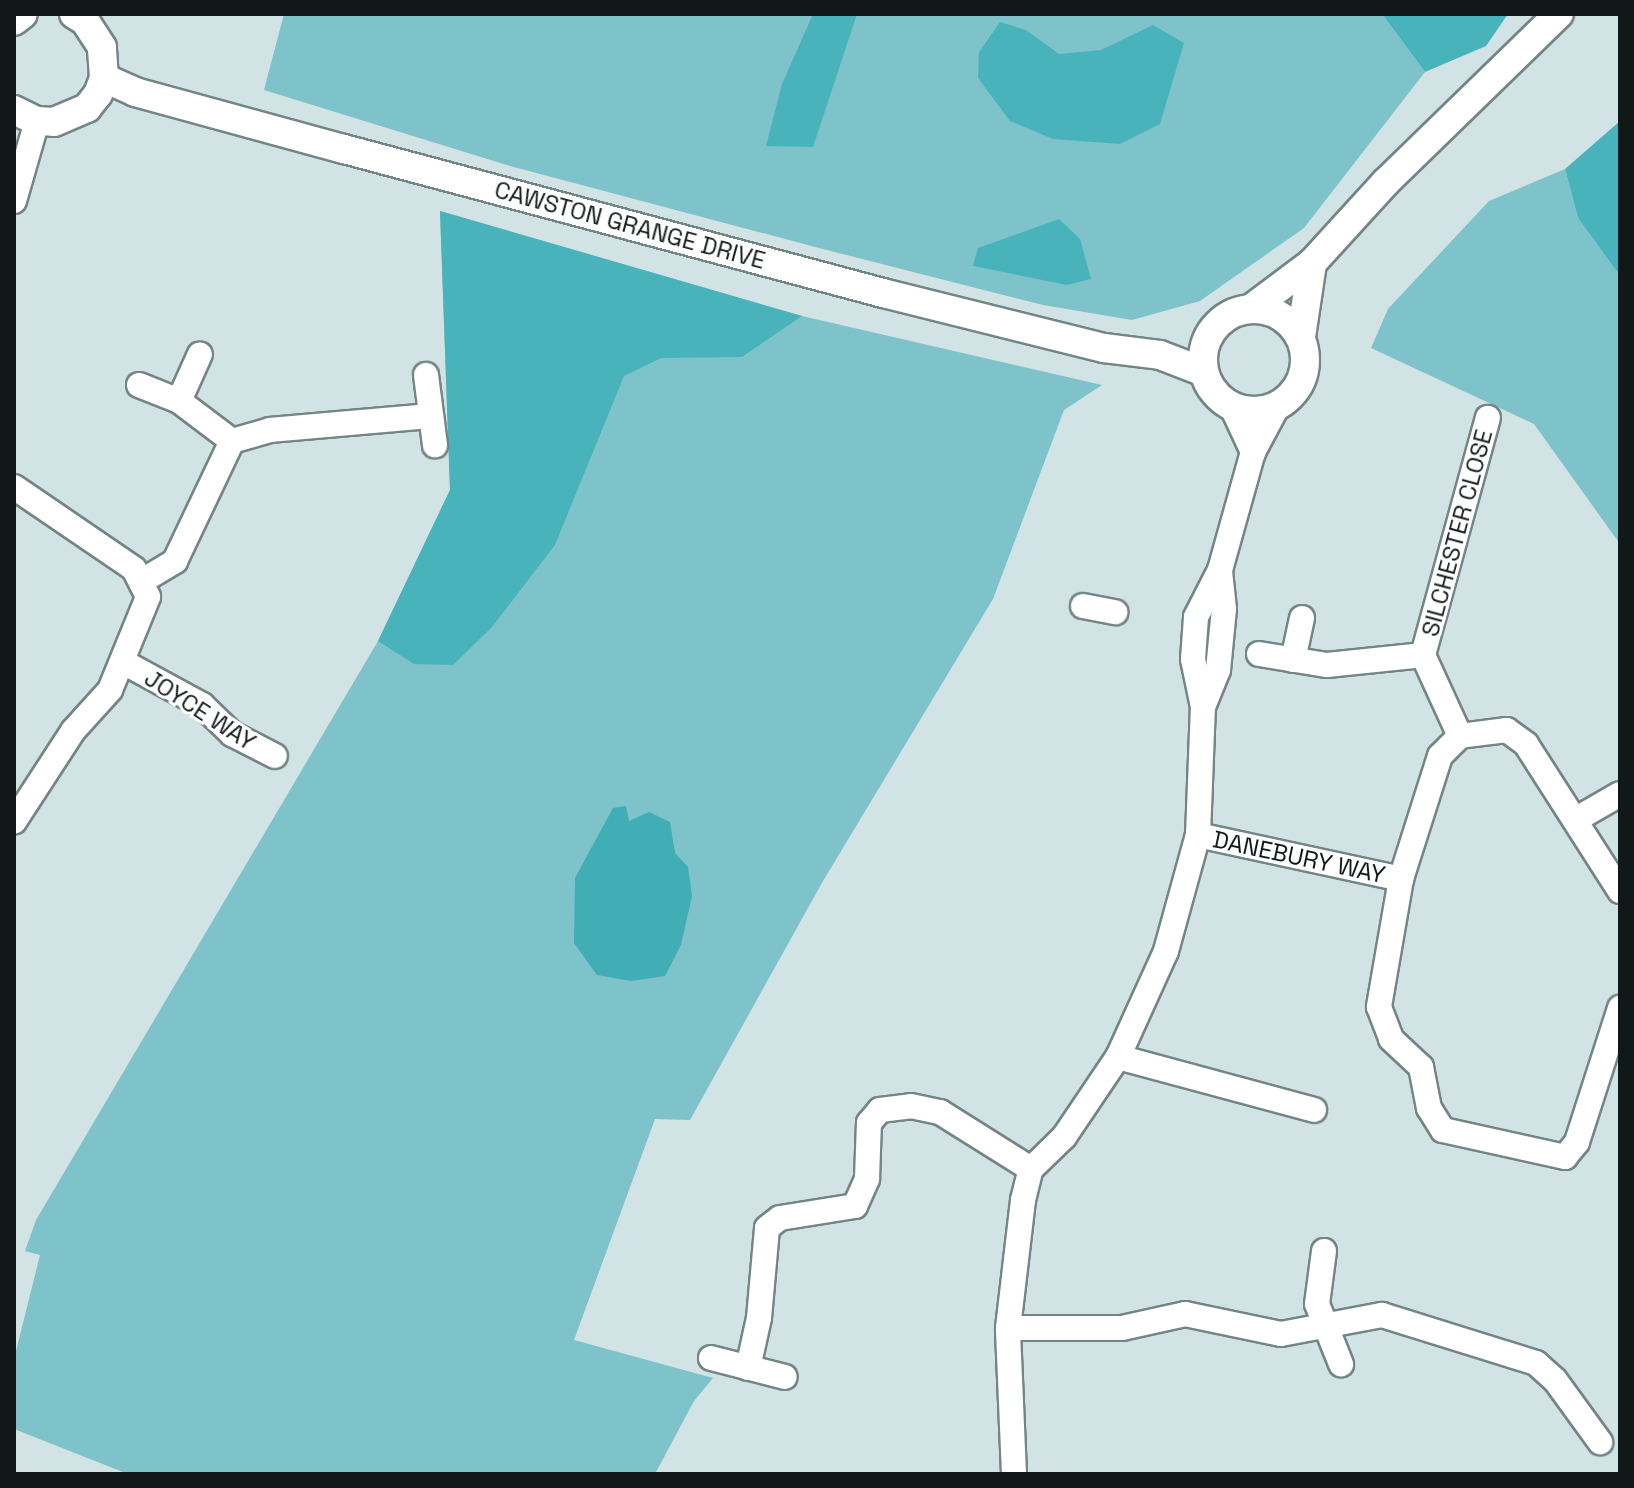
<!DOCTYPE html>
<style>
body{margin:0}
#map{position:relative;width:1634px;height:1488px;overflow:hidden;background:#d1e3e5;font-family:"Space Grotesk",sans-serif}
div>[style]{position:absolute}
.green>*{inset:0;background:#7dc3c9}
.forest>*{inset:0;background:#49b3bc}
.water>*{inset:0;background:#41adb5}
.roads{filter:drop-shadow(2px 0 #748586) drop-shadow(-2px 0 #748586) drop-shadow(0 2px #748586) drop-shadow(0 -2px #748586)}
.minor>*{height:24px;margin:-12px;padding:0 12px;transform-origin:12px;border-radius:12px;background:#fff}
.tertiary>*{height:28px;margin:-14px;padding:0 14px;transform-origin:14px;border-radius:14px;background:#fff}
.tertiary>.ring{margin:-14px;padding:0;box-sizing:content-box;background:none;border:28px solid #fff;border-radius:50%}
span{translate:-50% -50%;white-space:nowrap;text-align:center;line-height:1.15;-webkit-text-stroke:6px #fff;paint-order:stroke}
.street-label{font-size:24px;color:#111818}
.frame{position:absolute;inset:0;border:16px solid #111818;pointer-events:none}
</style>
<div id="map">
<div class="green">
<div style="clip-path:polygon(284px 14px,1382px 14px,1425px 72px,1304px 228px,1200px 301px,1132px 320px,1043px 305px,819px 248px,510px 166px,264px 90px)"></div>
<div style="clip-path:polygon(1565px 169px,1578px 218px,1620px 276px,1620px 544px,1534px 424px,1371px 348px,1388px 309px,1489px 201px)"></div>
<div style="clip-path:polygon(440px 211px,802px 316px,1102px 385px,1064px 410px,993px 599px,823px 881px,690px 1120px,655px 1119px,574px 1340px,713px 1378px,694px 1401px,655px 1474px,128px 1474px,14px 1429px,14px 1359px,40px 1255px,25px 1251px,36px 1220px,378px 641px,450px 490px)"></div>
</div>
<div class="forest">
<div style="clip-path:polygon(813px 14px,857px 14px,813px 147px,766px 146px,782px 84px)"></div>
<div style="clip-path:polygon(1382px 14px,1508px 14px,1486px 46px,1425px 72px)"></div>
<div style="clip-path:polygon(1000px 22px,1026px 30px,1059px 54px,1101px 50px,1153px 25px,1184px 43px,1160px 124px,1120px 144px,1053px 139px,1010px 121px,978px 78px,979px 52px)"></div>
<div style="clip-path:polygon(1620px 121px,1620px 276px,1578px 218px,1565px 169px)"></div>
<div style="clip-path:polygon(440px 211px,802px 316px,742px 357px,661px 358px,624px 376px,555px 545px,492px 627px,453px 665px,414px 664px,378px 641px,450px 490px)"></div>
<div style="clip-path:polygon(1059px 219px,1080px 239px,1091px 279px,1067px 285px,973px 266px,978px 248px)"></div>
</div>
<div class="water">
<div style="clip-path:polygon(626px 806px,629px 821px,649px 812px,670px 822px,675px 853px,688px 867px,692px 896px,681px 945px,665px 976px,631px 981px,597px 975px,574px 943px,575px 878px,613px 808px)"></div>
</div>
<div class="roads">
<div class="minor">
<div style="left:14px;top:201px;width:83px;rotate:-74deg"></div>
<div style="left:426px;top:375px;width:71px;rotate:82.7deg"></div>
<div style="left:139px;top:385px;width:43px;rotate:21.8deg"></div>
<div style="left:179px;top:401px;width:51px;rotate:-65.9deg"></div>
<div style="left:179px;top:401px;width:66px;rotate:37deg"></div>
<div style="left:1232px;top:407px;width:50px;rotate:65deg"></div>
<div style="left:14px;top:487px;width:145px;rotate:34.3deg"></div>
<div style="left:134px;top:569px;width:31px;rotate:63deg"></div>
<div style="left:148px;top:597px;width:100px;rotate:112.2deg"></div>
<div style="left:110px;top:690px;width:55px;rotate:132.1deg"></div>
<div style="left:73px;top:731px;width:108px;rotate:123deg"></div>
<div style="left:142px;top:581px;width:39px;rotate:-31deg"></div>
<div style="left:175px;top:561px;width:133px;rotate:-64.6deg"></div>
<div style="left:232px;top:441px;width:40px;rotate:-16deg"></div>
<div style="left:270px;top:430px;width:160px;rotate:-5deg"></div>
<div style="left:1083px;top:606px;width:33px;rotate:11deg"></div>
<div style="left:1259px;top:654px;width:69px;rotate:9.2deg"></div>
<div style="left:1327px;top:665px;width:97px;rotate:-5.9deg"></div>
<div style="left:1293px;top:660px;width:43px;rotate:-77.9deg"></div>
<div style="left:125px;top:663px;width:88px;rotate:28.6deg"></div>
<div style="left:202px;top:705px;width:42px;rotate:44deg"></div>
<div style="left:232px;top:734px;width:48px;rotate:27.1deg"></div>
<div style="left:1203px;top:707px;width:40px;rotate:-68deg"></div>
<div style="left:1218px;top:670px;width:61px;rotate:-84.4deg"></div>
<div style="left:1224px;top:609px;width:39px;rotate:-96deg"></div>
<div style="left:1460px;top:736px;width:89px;rotate:-114.6deg"></div>
<div style="left:1423px;top:655px;width:246px;rotate:-74.7deg"></div>
<div style="left:1575px;top:820px;width:52px;rotate:-30deg"></div>
<div style="left:1198px;top:835px;width:208px;rotate:12.2deg"></div>
<div style="left:1620px;top:891px;width:174px;rotate:-122.6deg"></div>
<div style="left:1526px;top:744px;width:24px;rotate:-144deg"></div>
<div style="left:1507px;top:730px;width:47px;rotate:172.7deg"></div>
<div style="left:1460px;top:736px;width:28px;rotate:135deg"></div>
<div style="left:1440px;top:756px;width:129px;rotate:107.6deg"></div>
<div style="left:1401px;top:879px;width:130px;rotate:99.8deg"></div>
<div style="left:1379px;top:1007px;width:34px;rotate:69deg"></div>
<div style="left:1391px;top:1039px;width:41px;rotate:43deg"></div>
<div style="left:1421px;top:1067px;width:42px;rotate:79deg"></div>
<div style="left:1429px;top:1108px;width:26px;rotate:58deg"></div>
<div style="left:1443px;top:1130px;width:125px;rotate:12.5deg"></div>
<div style="left:1565px;top:1157px;width:19px;rotate:-51deg"></div>
<div style="left:1577px;top:1142px;width:141px;rotate:-72.2deg"></div>
<div style="left:1118px;top:1057px;width:203px;rotate:15.1deg"></div>
<div style="left:1324px;top:1251px;width:53px;rotate:97.5deg"></div>
<div style="left:1317px;top:1304px;width:65px;rotate:68.2deg"></div>
<div style="left:1008px;top:1328px;width:114px"></div>
<div style="left:1122px;top:1328px;width:65px;rotate:-12.5deg"></div>
<div style="left:1185px;top:1314px;width:98px;rotate:11.8deg"></div>
<div style="left:1281px;top:1334px;width:103px;rotate:-10.7deg"></div>
<div style="left:1382px;top:1315px;width:161px;rotate:17.3deg"></div>
<div style="left:1536px;top:1363px;width:25px;rotate:42deg"></div>
<div style="left:1555px;top:1380px;width:77px;rotate:54deg"></div>
<div style="left:711px;top:1358px;width:76px;rotate:14.4deg"></div>
<div style="left:748px;top:1368px;width:51px;rotate:-77.6deg"></div>
<div style="left:759px;top:1318px;width:90px;rotate:-84.9deg"></div>
<div style="left:767px;top:1228px;width:16px;rotate:-38deg"></div>
<div style="left:780px;top:1218px;width:76px;rotate:-9.1deg"></div>
<div style="left:855px;top:1206px;width:30px;rotate:-66deg"></div>
<div style="left:867px;top:1179px;width:56px;rotate:-88deg"></div>
<div style="left:869px;top:1123px;width:17px;rotate:-50deg"></div>
<div style="left:880px;top:1110px;width:31px;rotate:-7deg"></div>
<div style="left:911px;top:1106px;width:30px;rotate:12deg"></div>
<div style="left:940px;top:1112px;width:107px;rotate:32.1deg"></div>
<div style="left:1014px;top:1474px;width:146px;rotate:-92.4deg"></div>
<div style="left:1008px;top:1328px;width:129px;rotate:-83.3deg"></div>
<div style="left:1023px;top:1200px;width:32px;rotate:-76deg"></div>
<div style="left:1031px;top:1169px;width:46px;rotate:-44.1deg"></div>
<div style="left:1064px;top:1137px;width:97px;rotate:-56deg"></div>
<div style="left:1118px;top:1057px;width:116px;rotate:-65.6deg"></div>
<div style="left:1166px;top:951px;width:120px;rotate:-74.6deg"></div>
<div style="left:1198px;top:835px;width:128px;rotate:-87.8deg"></div>
<div style="left:1203px;top:707px;width:49px;rotate:-101.8deg"></div>
<div style="left:1193px;top:659px;width:42px;rotate:-85.9deg"></div>
<div style="left:1196px;top:617px;width:53px;rotate:-62.9deg"></div>
<div style="left:1220px;top:570px;width:123px;rotate:-74.4deg"></div>
<div style="left:1253px;top:452px;width:51px;rotate:-61.9deg"></div>
</div>
<div class="tertiary">
<div style="left:14px;top:21px;width:11px;rotate:-38deg"></div>
<div style="left:104px;top:78px;width:34px;rotate:24deg"></div>
<div style="left:135px;top:92px;width:217px;rotate:15.3deg"></div>
<div style="left:344px;top:149px;width:558px;rotate:14.96deg"></div>
<div style="left:883px;top:293px;width:228px;rotate:14deg"></div>
<div style="left:1104px;top:348px;width:56px;rotate:7.1deg"></div>
<div style="left:1160px;top:355px;width:47px;rotate:21.1deg"></div>
<div style="left:14px;top:110px;width:25px;rotate:26deg"></div>
<div style="left:37px;top:121px;width:17px;rotate:3deg"></div>
<div style="left:54px;top:122px;width:36px;rotate:-23deg"></div>
<div style="left:87px;top:108px;width:18px;rotate:-52deg"></div>
<div style="left:98px;top:94px;width:17px;rotate:-69deg"></div>
<div style="left:104px;top:78px;width:31px;rotate:-94deg"></div>
<div style="left:102px;top:47px;width:31px;rotate:-123deg"></div>
<div style="left:85px;top:21px;width:13px;rotate:-148deg"></div>
<div style="left:1252px;top:308px;width:75px;rotate:-36.9deg"></div>
<div style="left:1312px;top:263px;width:110px;rotate:-47.6deg"></div>
<div style="left:1386px;top:182px;width:241px;rotate:-44.2deg"></div>
<div class="ring" style="left:1203px;top:309px;width:74px;height:74px"></div>
<div style="left:1301px;top:337px;width:75px;rotate:-81.5deg"></div>
</div>
</div>
<div class="street-label">
<span style="left:630px;top:225px;rotate:15deg">CAWSTON GRANGE DRIVE</span>
<span style="left:1457px;top:533px;rotate:-75deg">SILCHESTER CLOSE</span>
<span style="left:200px;top:710px;rotate:33deg">JOYCE WAY</span>
<span style="left:1299px;top:857px;rotate:12deg">DANEBURY WAY</span>
</div>
<div class="frame"></div>
</div>
